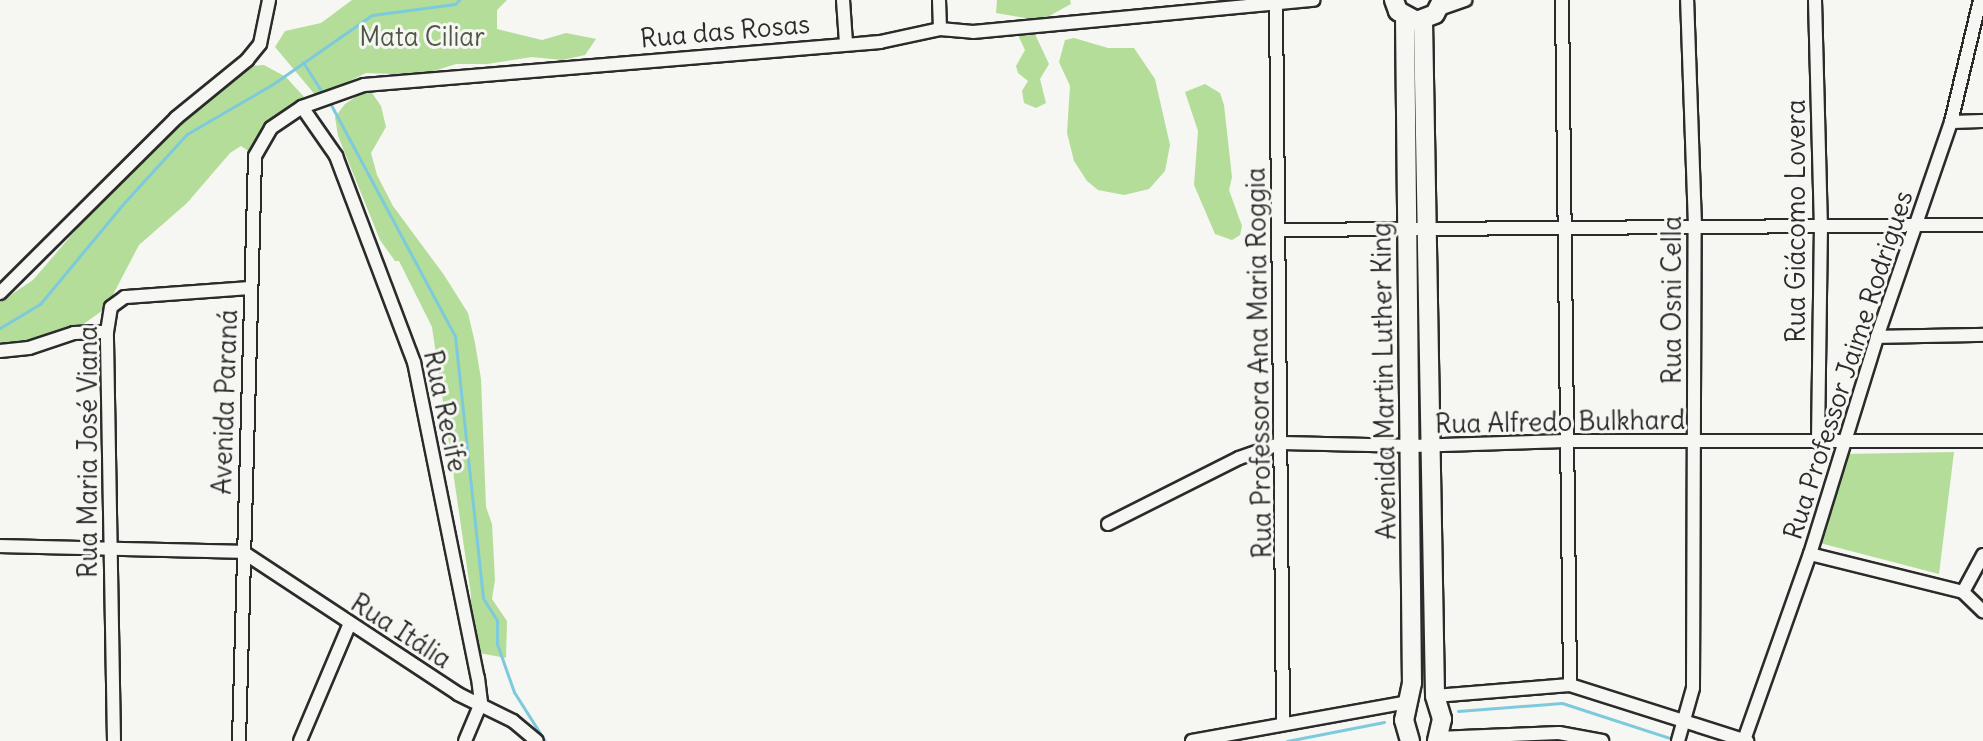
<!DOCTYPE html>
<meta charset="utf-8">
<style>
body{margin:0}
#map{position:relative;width:1983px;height:741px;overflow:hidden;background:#f6f6f2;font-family:Delius,sans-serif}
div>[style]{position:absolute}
.green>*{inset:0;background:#b4dd99}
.stream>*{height:3px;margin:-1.5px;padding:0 1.5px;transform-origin:1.5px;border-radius:1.5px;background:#7dcadc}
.roads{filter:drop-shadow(2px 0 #2b2b2b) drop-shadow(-2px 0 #2b2b2b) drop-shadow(0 2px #2b2b2b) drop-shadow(0 -2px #2b2b2b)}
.minor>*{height:12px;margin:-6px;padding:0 6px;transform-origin:6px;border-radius:6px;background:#f6f6f2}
.secondary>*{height:18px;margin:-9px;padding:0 9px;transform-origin:9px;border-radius:9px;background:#f6f6f2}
span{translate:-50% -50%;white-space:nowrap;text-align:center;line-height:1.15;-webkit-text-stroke:6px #f6f6f2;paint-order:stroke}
.street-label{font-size:26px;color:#2b2b2b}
.park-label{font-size:26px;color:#4d5846}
</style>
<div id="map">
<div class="green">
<div style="clip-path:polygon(352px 0,507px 0,497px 10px,497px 29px,542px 40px,566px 33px,596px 39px,585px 55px,562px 60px,532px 57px,487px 64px,456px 64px,421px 75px,366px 73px,317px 97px,275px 47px,285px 31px,321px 23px)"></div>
<div style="clip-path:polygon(997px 0,1070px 0,1071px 4px,1049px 16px,1031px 19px,996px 13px)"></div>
<div style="clip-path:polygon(1033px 30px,1049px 64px,1040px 79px,1046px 103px,1036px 108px,1024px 103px,1022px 91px,1028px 81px,1018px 73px,1016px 66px,1025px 50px,1017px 33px)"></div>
<div style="clip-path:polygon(1074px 38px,1108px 48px,1134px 48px,1155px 79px,1170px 145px,1165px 171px,1149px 189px,1124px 195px,1098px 190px,1087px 181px,1074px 161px,1067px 133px,1070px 86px,1059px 62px,1065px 40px)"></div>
<div style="clip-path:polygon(264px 65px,286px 77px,304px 97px,277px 118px,250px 152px,241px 146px,230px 153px,187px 203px,139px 245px,106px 308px,75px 330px,23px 344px,0 343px,0 302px,33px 280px,93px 210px,215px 86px,250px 66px)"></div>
<div style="clip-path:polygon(1205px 84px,1220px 93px,1224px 105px,1232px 177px,1229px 190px,1242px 226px,1240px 235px,1232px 240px,1215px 234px,1194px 185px,1198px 131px,1185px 92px)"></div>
<div style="clip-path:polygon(363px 92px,372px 93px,381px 106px,386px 127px,371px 153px,377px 175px,393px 206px,444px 275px,468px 313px,475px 343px,481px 379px,486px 507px,492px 524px,495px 580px,492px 599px,507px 621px,506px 658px,474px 652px,461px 634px,470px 611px,471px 595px,432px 327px,399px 261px,395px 261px,380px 240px,338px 136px,335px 117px,345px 104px)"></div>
<div style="clip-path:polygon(1954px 452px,1939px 574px,1820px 543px,1845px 454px)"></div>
</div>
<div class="stream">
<div style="left:303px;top:62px;width:41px;rotate:57.8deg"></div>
<div style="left:330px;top:103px;width:264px;rotate:61.8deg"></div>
<div style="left:455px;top:336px;width:263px;rotate:83.9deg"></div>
<div style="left:483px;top:598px;width:26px;rotate:58deg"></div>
<div style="left:497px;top:620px;width:24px;rotate:90deg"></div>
<div style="left:497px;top:644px;width:51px;rotate:70.5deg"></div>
<div style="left:514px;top:692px;width:58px;rotate:57.7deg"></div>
<div style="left:0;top:328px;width:47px;rotate:-31deg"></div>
<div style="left:40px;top:304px;width:130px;rotate:-50.3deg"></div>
<div style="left:123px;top:204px;width:95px;rotate:-47.6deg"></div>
<div style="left:187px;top:134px;width:99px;rotate:-30.2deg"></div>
<div style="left:273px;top:84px;width:121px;rotate:-34.9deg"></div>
<div style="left:372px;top:15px;width:84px;rotate:-7.5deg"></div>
<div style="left:455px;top:4px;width:6px;rotate:-45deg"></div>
<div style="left:1458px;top:711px;width:104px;rotate:-4.4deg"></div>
<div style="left:1562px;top:703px;width:117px;rotate:18deg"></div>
<div style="left:1287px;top:741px;width:99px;rotate:-11.1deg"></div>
</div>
<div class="roads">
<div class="minor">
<div style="left:843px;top:0;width:43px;rotate:86deg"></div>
<div style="left:939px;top:0;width:29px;rotate:88deg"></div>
<div style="left:1562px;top:0;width:685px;rotate:89.33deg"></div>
<div style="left:1815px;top:0;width:225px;rotate:88.5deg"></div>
<div style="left:1821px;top:225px;width:217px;rotate:90.8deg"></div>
<div style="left:1276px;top:3px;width:719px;rotate:89.44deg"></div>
<div style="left:1439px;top:9px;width:28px;rotate:-19deg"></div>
<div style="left:302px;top:107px;width:60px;rotate:55.2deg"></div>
<div style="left:336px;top:156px;width:220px;rotate:69.3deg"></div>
<div style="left:414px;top:362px;width:322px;rotate:78.6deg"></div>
<div style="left:478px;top:678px;width:25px;rotate:83deg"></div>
<div style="left:481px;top:703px;width:41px;rotate:112.8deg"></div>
<div style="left:1951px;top:122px;width:32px;rotate:-2deg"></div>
<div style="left:1279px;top:230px;width:704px;rotate:-0.41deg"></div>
<div style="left:0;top:293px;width:248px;rotate:-44.8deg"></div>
<div style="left:176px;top:118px;width:92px;rotate:-39.2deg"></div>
<div style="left:247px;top:60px;width:21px;rotate:-51deg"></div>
<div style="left:260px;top:44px;width:45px;rotate:-78.4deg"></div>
<div style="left:1877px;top:337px;width:106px;rotate:-1.1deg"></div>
<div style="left:0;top:351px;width:29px;rotate:-6deg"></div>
<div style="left:29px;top:348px;width:47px;rotate:-18.4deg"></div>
<div style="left:74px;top:333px;width:33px;rotate:-2deg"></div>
<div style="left:1108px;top:524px;width:147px;rotate:-26.7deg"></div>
<div style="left:1239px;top:458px;width:46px;rotate:-19.2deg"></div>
<div style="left:1282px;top:443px;width:130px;rotate:1.3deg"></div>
<div style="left:1412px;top:446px;width:153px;rotate:-1.9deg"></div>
<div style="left:1565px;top:441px;width:418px"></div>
<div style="left:0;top:546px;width:243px;rotate:1.4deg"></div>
<div style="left:243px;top:552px;width:258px;rotate:33.4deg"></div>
<div style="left:458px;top:694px;width:61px;rotate:26.1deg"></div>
<div style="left:513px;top:721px;width:31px;rotate:40deg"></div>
<div style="left:1810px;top:554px;width:158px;rotate:13.9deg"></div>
<div style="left:1963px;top:592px;width:28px;rotate:44deg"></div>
<div style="left:1963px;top:592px;width:42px;rotate:-61.6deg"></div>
<div style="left:1435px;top:696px;width:135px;rotate:-4.7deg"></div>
<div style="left:1570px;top:685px;width:186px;rotate:17.6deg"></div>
<div style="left:1437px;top:738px;width:122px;rotate:-2.3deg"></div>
<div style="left:1559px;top:733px;width:44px;rotate:10.5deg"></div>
<div style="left:1744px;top:740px;width:197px;rotate:-70.5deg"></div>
<div style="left:1810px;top:554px;width:227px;rotate:-72.8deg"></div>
<div style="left:1877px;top:337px;width:227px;rotate:-71deg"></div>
<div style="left:1951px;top:122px;width:125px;rotate:-76.6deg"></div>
<div style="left:114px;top:741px;width:409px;rotate:-91deg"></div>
<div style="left:107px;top:332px;width:25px;rotate:-81deg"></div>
<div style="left:111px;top:307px;width:17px;rotate:-36deg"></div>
<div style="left:125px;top:297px;width:126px;rotate:-4.1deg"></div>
<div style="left:239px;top:741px;width:585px;rotate:-88.43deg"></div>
<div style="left:255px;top:156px;width:32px;rotate:-60deg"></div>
<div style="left:271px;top:128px;width:37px;rotate:-34deg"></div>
<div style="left:302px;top:107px;width:66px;rotate:-19.5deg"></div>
<div style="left:364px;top:85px;width:518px;rotate:-4.76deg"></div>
<div style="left:880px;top:42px;width:61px;rotate:-12.2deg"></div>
<div style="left:940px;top:29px;width:33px;rotate:5deg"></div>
<div style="left:973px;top:32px;width:342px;rotate:-5.4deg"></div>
<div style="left:300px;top:741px;width:128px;rotate:-67deg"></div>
<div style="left:1192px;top:741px;width:219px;rotate:-10.2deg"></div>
<div style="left:1678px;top:741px;width:55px;rotate:-74.2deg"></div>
<div style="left:1693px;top:688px;width:462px;rotate:-89.8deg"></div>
<div style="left:1695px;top:226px;width:226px;rotate:-92deg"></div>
</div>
<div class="secondary">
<div style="left:1394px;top:0;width:12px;rotate:70deg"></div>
<div style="left:1398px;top:11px;width:21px;rotate:28deg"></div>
<div style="left:1417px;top:21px;width:19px;rotate:-21deg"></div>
<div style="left:1435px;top:14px;width:16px;rotate:-63deg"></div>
<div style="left:1405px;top:17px;width:666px;rotate:89.4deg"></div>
<div style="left:1412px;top:683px;width:38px;rotate:102deg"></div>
<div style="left:1404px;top:720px;width:22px;rotate:74deg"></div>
<div style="left:1423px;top:21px;width:675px;rotate:88.98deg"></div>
<div style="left:1435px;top:696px;width:24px;rotate:73deg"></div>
<div style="left:1442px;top:719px;width:23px;rotate:103deg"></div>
</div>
</div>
<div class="street-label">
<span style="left:725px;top:31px;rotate:-5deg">Rua das Rosas</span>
<span style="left:1796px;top:221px;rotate:-90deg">Rua Giácomo Lovera</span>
<span style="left:1672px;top:300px;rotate:-90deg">Rua Osni Cella</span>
<span style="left:1259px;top:363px;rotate:-91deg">Rua Professora Ana Maria Roggia</span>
<span style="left:1848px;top:365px;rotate:-72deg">Rua Professor Jaime Rodrigues</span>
<span style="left:1384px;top:381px;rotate:-91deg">Avenida Martin Luther King</span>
<span style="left:225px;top:402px;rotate:-88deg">Avenida Paraná</span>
<span style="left:445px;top:411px;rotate:78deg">Rua Recife</span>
<span style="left:1560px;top:422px;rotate:-1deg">Rua Alfredo Bulkhard</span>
<span style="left:88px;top:452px;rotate:-90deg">Rua Maria José Viana</span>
<span style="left:401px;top:631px;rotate:33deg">Rua Itália</span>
</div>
<div class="park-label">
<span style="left:422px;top:37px">Mata Ciliar</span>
</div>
</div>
